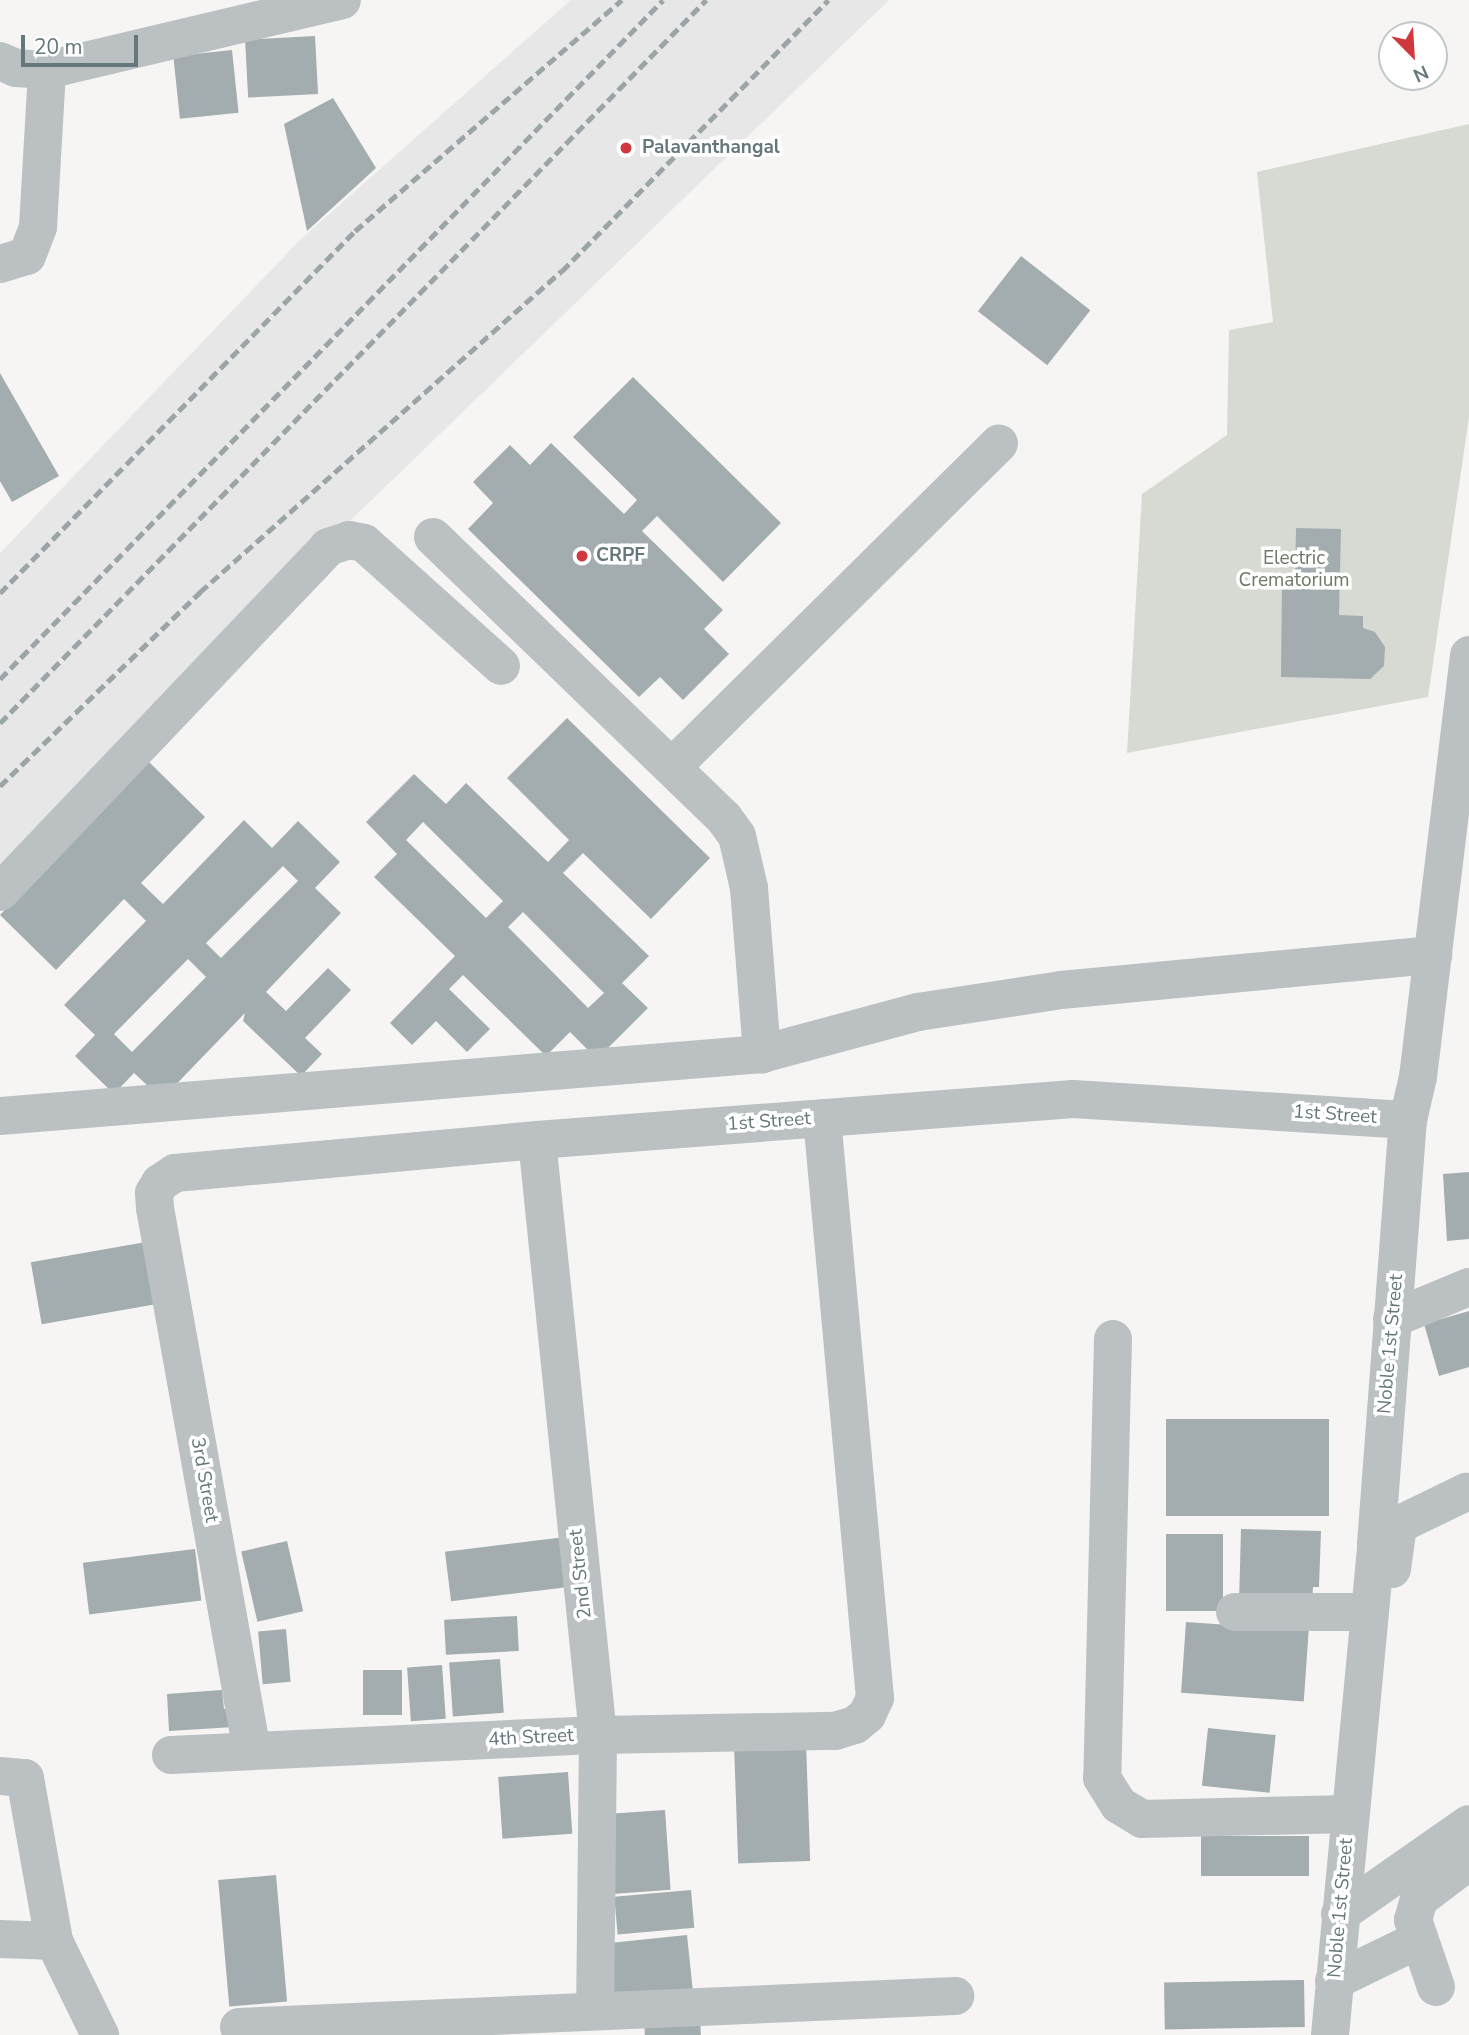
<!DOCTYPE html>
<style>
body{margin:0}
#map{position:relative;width:1469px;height:2035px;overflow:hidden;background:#f6f5f3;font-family:"Nunito Sans",sans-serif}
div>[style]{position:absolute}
.built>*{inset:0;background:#e6e7e6}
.green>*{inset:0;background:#d7dad2}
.building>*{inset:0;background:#a3adaf;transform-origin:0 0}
.minor>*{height:38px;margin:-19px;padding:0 19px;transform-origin:19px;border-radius:19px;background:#bbc1c2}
.rail>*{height:5px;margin-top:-2.5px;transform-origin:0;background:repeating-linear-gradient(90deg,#9ba4a6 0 10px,transparent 0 15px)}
.dots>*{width:19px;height:19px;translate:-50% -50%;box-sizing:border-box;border:4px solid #fff;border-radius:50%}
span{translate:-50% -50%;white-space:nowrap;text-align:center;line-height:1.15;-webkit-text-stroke:7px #fff;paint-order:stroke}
.poi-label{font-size:19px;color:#64777a;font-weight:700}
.left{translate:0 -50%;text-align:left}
.park-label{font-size:19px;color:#6f7866}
.street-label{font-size:19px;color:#64777a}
.north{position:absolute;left:1378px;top:21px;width:70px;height:70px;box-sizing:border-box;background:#fff;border:2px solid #c1c9ca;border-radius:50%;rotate:156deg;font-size:19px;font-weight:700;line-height:28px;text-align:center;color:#64777a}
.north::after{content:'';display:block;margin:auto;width:24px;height:32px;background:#d0383e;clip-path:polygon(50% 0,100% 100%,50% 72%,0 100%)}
.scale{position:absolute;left:21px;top:35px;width:117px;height:32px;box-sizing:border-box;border:4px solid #64777a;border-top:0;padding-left:9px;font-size:21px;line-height:24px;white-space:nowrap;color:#64777a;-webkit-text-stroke:5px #fff;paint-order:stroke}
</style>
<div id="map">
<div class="built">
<div style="clip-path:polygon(571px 0,889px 0,143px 721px,0 865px,0 553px,301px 239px)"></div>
</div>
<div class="green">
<div style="clip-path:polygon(1469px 124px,1469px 417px,1428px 697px,1127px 753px,1142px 494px,1227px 435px,1229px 330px,1273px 322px,1257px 172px)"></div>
</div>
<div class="building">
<div style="left:315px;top:36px;width:58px;height:70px;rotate:87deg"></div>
<div style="left:232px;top:50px;width:63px;height:59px;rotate:84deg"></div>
<div style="clip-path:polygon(333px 98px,376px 168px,307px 231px,284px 124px)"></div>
<div style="left:1021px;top:256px;width:88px;height:70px;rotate:38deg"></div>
<div style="clip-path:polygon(0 373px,59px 476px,12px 502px,0 481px)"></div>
<div style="clip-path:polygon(633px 377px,781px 523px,723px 582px,657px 516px,642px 531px,723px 610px,704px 629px,729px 654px,683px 700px,660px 677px,639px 697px,468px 529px,493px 503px,473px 482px,510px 445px,530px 465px,551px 443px,624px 514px,637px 500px,573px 437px)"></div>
<div style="clip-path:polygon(1296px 528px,1341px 529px,1339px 615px,1363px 616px,1363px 628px,1375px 632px,1385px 647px,1384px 666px,1370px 679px,1281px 677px,1282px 578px,1295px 578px)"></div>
<div style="clip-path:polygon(evenodd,567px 718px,710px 858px,651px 919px,583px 853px,563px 873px,649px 956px,622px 983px,648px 1008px,597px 1059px,570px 1032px,546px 1056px,463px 975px,449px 989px,490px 1029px,467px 1052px,436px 1021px,412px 1045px,390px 1023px,455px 956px,374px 877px,397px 854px,366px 822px,414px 774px,446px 804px,466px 783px,548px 862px,569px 840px,507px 778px,567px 718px,423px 822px,503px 901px,486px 918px,406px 840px,423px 822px,567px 718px,523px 912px,604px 993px,588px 1008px,508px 927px,523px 912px)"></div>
<div style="clip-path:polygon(evenodd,148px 761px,205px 817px,141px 883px,163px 904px,244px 820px,272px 848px,298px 821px,340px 862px,315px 888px,341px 913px,266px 992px,286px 1011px,328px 968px,351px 990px,305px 1038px,322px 1054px,301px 1076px,243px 1021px,245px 1013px,162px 1099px,134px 1073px,114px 1094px,75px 1056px,95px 1035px,64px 1005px,146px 921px,124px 899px,56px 970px,0 915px,148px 761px,283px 866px,298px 881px,221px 958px,206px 943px,283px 866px,148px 761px,188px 959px,206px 977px,132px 1052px,114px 1034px,188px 959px)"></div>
<div style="clip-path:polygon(1469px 1172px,1469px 1239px,1447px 1241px,1443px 1174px)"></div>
<div style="left:146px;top:1242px;width:63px;height:117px;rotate:80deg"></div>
<div style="clip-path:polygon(1469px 1311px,1469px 1367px,1439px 1376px,1424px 1324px)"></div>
<div style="left:1166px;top:1419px;width:163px;height:97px"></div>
<div style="clip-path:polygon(1241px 1529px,1321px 1531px,1319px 1587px,1313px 1587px,1312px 1604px,1239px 1603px)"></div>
<div style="left:1166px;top:1534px;width:57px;height:77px"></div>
<div style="left:573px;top:1536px;width:50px;height:129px;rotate:83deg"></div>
<div style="left:287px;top:1541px;width:72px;height:47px;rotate:77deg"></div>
<div style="left:195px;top:1549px;width:52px;height:113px;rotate:83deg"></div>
<div style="left:517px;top:1616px;width:35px;height:73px;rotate:87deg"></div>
<div style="left:1186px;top:1622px;width:123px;height:71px;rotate:4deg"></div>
<div style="left:286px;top:1629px;width:53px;height:28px;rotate:85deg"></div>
<div style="left:500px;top:1659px;width:54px;height:51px;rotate:86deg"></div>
<div style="left:442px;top:1665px;width:54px;height:35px;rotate:86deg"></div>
<div style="left:363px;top:1670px;width:39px;height:45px"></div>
<div style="clip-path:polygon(222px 1690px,224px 1709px,233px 1708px,234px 1727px,169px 1731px,167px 1694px)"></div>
<div style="left:1208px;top:1728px;width:68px;height:58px;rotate:6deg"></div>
<div style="left:806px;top:1742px;width:119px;height:72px;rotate:88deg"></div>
<div style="left:568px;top:1772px;width:62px;height:70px;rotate:86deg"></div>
<div style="left:665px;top:1810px;width:80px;height:62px;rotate:86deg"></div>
<div style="left:1201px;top:1836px;width:108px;height:40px"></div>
<div style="left:276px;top:1875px;width:127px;height:58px;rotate:85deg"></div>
<div style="left:691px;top:1890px;width:38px;height:77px;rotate:85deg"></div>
<div style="left:687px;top:1935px;width:57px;height:80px;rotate:84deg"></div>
<div style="left:1304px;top:1980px;width:47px;height:140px;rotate:89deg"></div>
<div style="left:700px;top:2012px;width:23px;height:56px;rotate:88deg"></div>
</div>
<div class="minor">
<div style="left:0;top:61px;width:17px;rotate:24deg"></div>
<div style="left:16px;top:68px;width:31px;rotate:4deg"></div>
<div style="left:47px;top:70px;width:303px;rotate:-13.3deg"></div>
<div style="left:0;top:264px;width:28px;rotate:-17deg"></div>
<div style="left:27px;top:256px;width:31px;rotate:-69deg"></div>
<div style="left:38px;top:227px;width:157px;rotate:-86.7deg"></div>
<div style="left:433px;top:537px;width:405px;rotate:44deg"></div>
<div style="left:724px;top:818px;width:22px;rotate:54deg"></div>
<div style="left:737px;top:836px;width:53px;rotate:77deg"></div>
<div style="left:749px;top:888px;width:167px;rotate:85.5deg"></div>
<div style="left:672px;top:767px;width:460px;rotate:-44.7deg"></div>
<div style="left:0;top:892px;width:476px;rotate:-46.4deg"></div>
<div style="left:328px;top:547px;width:22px;rotate:-18deg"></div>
<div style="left:349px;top:540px;width:15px;rotate:11deg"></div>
<div style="left:364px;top:543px;width:184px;rotate:41.9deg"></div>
<div style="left:0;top:1116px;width:765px;rotate:-4.65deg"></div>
<div style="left:762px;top:1054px;width:162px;rotate:-15.1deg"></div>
<div style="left:918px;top:1012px;width:145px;rotate:-8.7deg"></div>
<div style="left:1061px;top:990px;width:374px;rotate:-5.4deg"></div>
<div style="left:537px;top:1140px;width:598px;rotate:84.15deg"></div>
<div style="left:598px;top:1735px;width:274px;rotate:90.6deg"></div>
<div style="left:1392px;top:1319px;width:83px;rotate:-22.6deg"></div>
<div style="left:1113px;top:1339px;width:439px;rotate:91.4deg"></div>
<div style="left:1102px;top:1778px;width:32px;rotate:58deg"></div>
<div style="left:1119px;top:1805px;width:27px;rotate:31deg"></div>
<div style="left:1142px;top:1819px;width:208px;rotate:-1.4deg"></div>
<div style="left:1392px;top:1569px;width:44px;rotate:-82.2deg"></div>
<div style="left:1398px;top:1525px;width:76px;rotate:-25.9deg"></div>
<div style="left:1235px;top:1612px;width:135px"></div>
<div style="left:252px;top:1751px;width:552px;rotate:-100.13deg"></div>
<div style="left:155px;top:1208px;width:15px;rotate:-94deg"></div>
<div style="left:154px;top:1193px;width:12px;rotate:-59deg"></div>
<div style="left:160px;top:1183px;width:18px;rotate:-34deg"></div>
<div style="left:175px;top:1173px;width:364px;rotate:-5.2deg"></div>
<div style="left:537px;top:1140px;width:538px;rotate:-4.37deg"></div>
<div style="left:1073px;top:1099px;width:336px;rotate:3.6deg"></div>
<div style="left:171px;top:1755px;width:427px;rotate:-2.7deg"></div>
<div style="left:598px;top:1735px;width:237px;rotate:-1deg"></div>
<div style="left:835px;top:1731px;width:21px;rotate:-17deg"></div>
<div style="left:855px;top:1725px;width:16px;rotate:-40deg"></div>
<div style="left:867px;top:1715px;width:19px;rotate:-65deg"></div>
<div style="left:875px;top:1698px;width:582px;rotate:-95.22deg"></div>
<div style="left:0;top:1776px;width:25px;rotate:5deg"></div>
<div style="left:25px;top:1778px;width:166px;rotate:79.9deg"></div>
<div style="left:54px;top:1941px;width:105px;rotate:63.9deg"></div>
<div style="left:1340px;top:1914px;width:157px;rotate:-34.9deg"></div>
<div style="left:0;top:1939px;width:54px;rotate:2.1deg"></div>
<div style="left:1334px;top:1981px;width:93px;rotate:-26deg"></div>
<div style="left:1436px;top:1987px;width:71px;rotate:-108.9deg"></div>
<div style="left:1413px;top:1920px;width:22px;rotate:-74deg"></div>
<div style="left:1419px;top:1899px;width:63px;rotate:-37.2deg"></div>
<div style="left:239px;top:2027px;width:717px;rotate:-2.48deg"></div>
<div style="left:1330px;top:2035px;width:493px;rotate:-84.6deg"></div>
<div style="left:1376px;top:1544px;width:425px;rotate:-85.7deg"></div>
<div style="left:1408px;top:1120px;width:44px;rotate:-76.9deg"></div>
<div style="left:1418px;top:1077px;width:425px;rotate:-83.1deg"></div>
</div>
<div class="rail">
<div style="left:0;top:593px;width:507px;rotate:-45.56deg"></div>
<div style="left:355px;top:231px;width:353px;rotate:-40.9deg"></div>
<div style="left:0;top:679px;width:949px;rotate:-45.68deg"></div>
<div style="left:0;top:723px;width:1011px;rotate:-45.68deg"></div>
<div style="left:0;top:786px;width:279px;rotate:-44.1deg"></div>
<div style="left:200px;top:592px;width:484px;rotate:-41.6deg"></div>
<div style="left:562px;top:271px;width:380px;rotate:-45.5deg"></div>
</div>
<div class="dots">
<div style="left:626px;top:148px;background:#d0383e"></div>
<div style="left:582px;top:556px;background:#d0383e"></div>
</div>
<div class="poi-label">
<span class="left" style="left:642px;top:148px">Palavanthangal</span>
<span class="left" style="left:596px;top:556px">CRPF</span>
</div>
<div class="park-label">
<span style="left:1294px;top:570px">Electric<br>Crematorium</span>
</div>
<div class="street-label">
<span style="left:1335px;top:1115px;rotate:4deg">1st Street</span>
<span style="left:769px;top:1122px;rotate:-4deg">1st Street</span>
<span style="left:1391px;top:1344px;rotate:-85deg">Noble 1st Street</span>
<span style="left:204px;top:1480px;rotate:80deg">3rd Street</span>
<span style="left:581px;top:1574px;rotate:-96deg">2nd Street</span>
<span style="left:531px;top:1738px;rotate:-3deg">4th Street</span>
<span style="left:1341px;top:1908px;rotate:-85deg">Noble 1st Street</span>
</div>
<div class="north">N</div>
<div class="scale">20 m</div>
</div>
